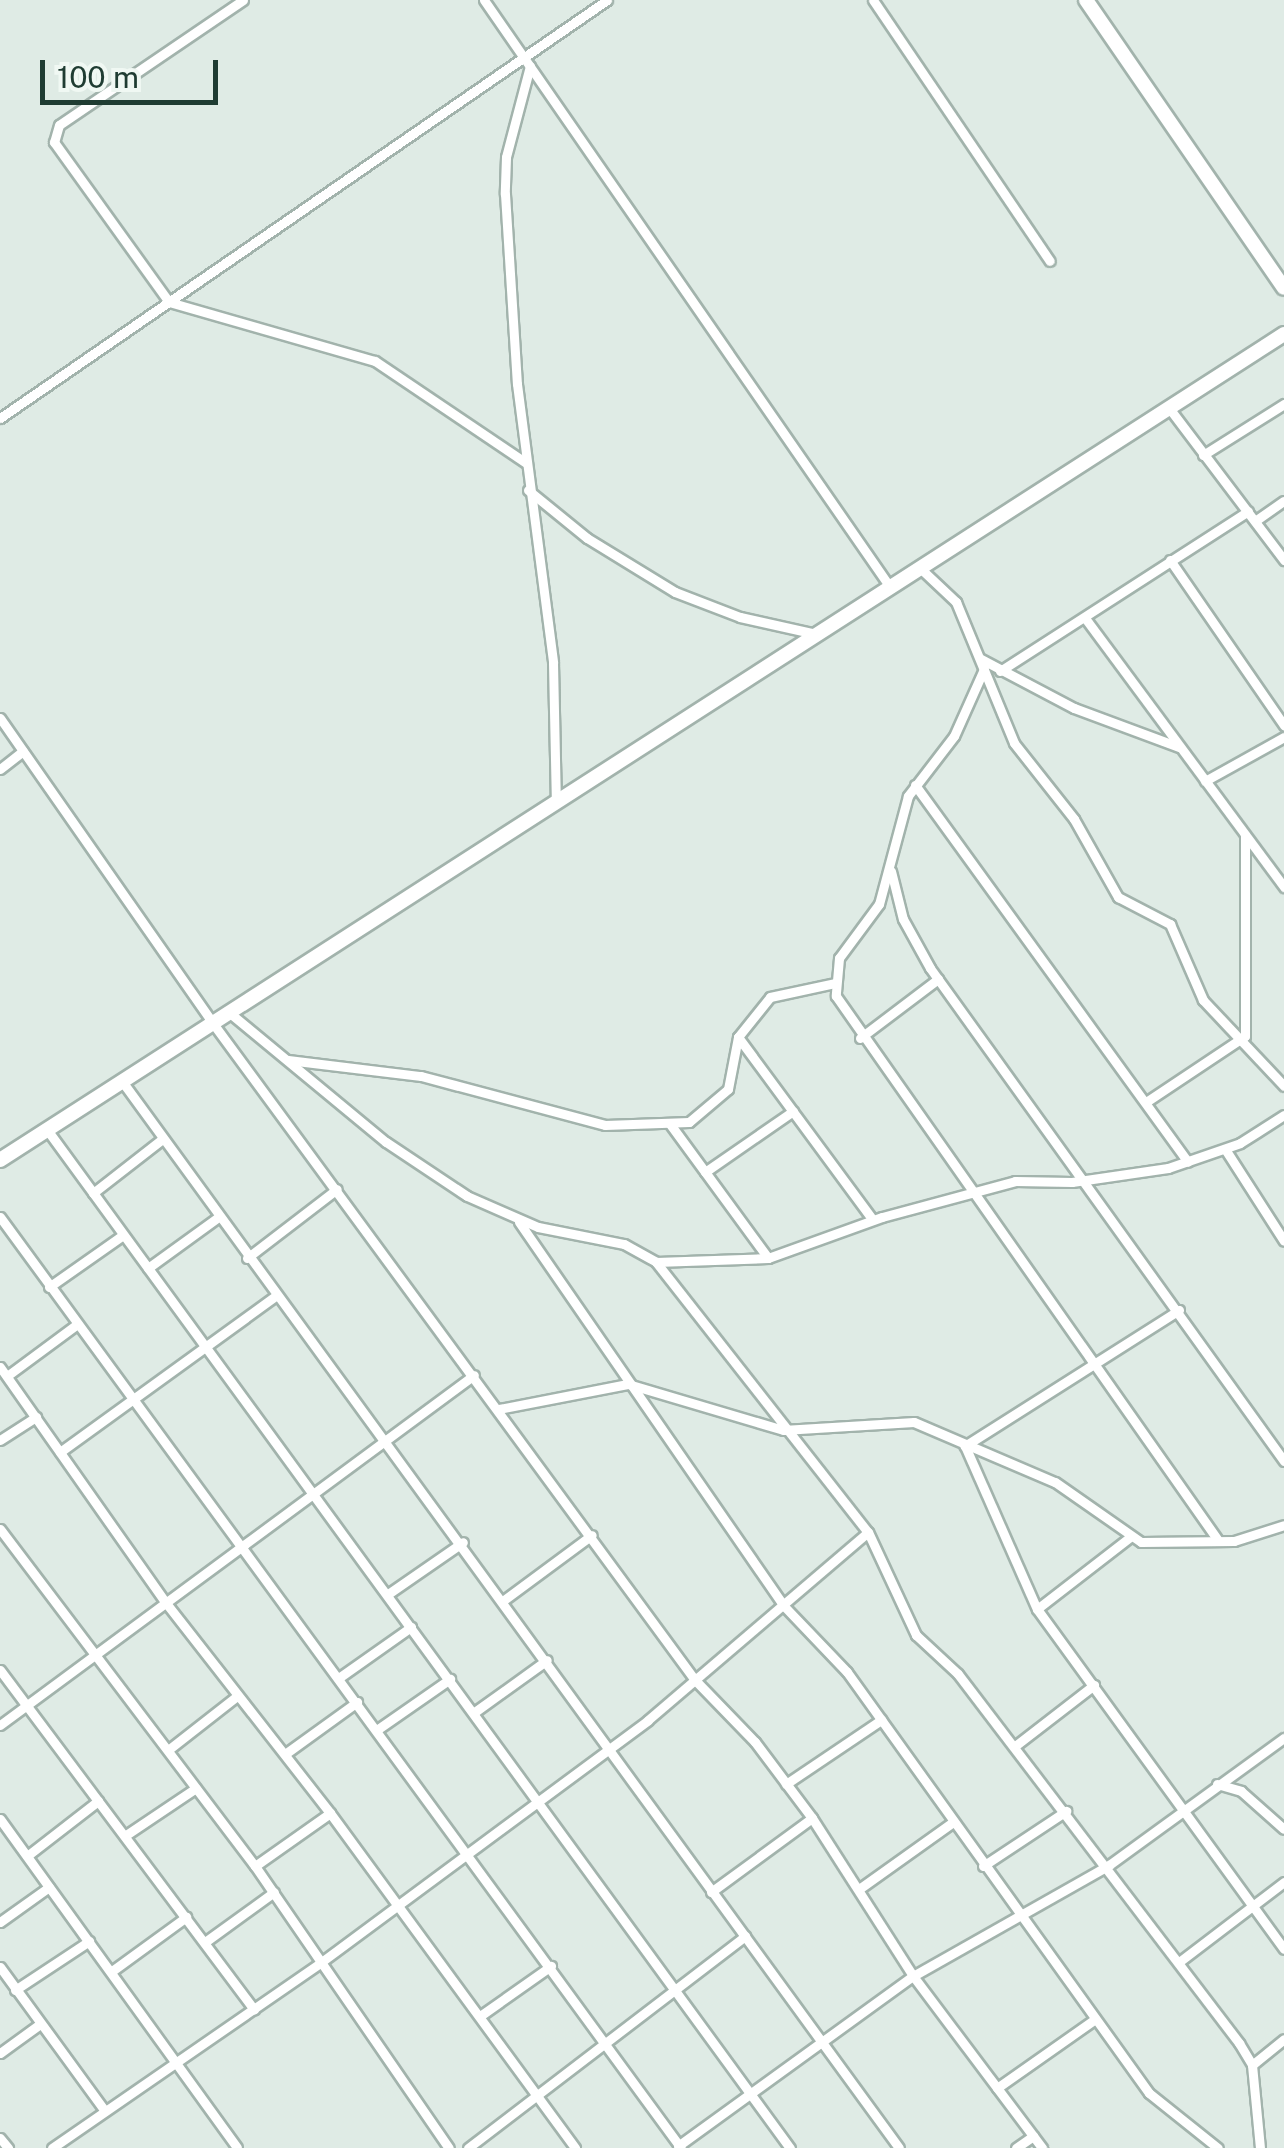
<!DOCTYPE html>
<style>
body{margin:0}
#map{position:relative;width:1284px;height:2148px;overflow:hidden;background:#dfebe5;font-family:"Public Sans",sans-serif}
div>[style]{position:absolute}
.roads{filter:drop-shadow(2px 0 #a2b3ac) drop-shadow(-2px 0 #a2b3ac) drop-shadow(0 2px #a2b3ac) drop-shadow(0 -2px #a2b3ac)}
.street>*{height:9px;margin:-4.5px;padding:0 4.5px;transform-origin:4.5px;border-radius:4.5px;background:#fff}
.secondary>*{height:14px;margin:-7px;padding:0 7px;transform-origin:7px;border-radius:7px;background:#fff}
span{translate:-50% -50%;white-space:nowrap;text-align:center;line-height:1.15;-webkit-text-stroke:10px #f0f8f3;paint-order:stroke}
.scale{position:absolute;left:40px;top:60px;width:178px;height:45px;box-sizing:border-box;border:5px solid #1f3c32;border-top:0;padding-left:12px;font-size:30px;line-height:35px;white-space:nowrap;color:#1f3c32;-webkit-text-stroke:8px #f0f8f3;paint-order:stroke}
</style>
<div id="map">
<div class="roads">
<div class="street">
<div style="left:243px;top:0;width:222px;rotate:145.8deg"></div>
<div style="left:59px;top:125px;width:18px;rotate:106deg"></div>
<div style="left:54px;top:142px;width:197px;rotate:54.3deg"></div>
<div style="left:169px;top:302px;width:214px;rotate:16deg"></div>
<div style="left:375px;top:361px;width:181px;rotate:34deg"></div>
<div style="left:484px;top:0;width:714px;rotate:55.33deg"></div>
<div style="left:873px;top:0;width:315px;rotate:55.9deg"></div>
<div style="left:530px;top:66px;width:94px;rotate:104.8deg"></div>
<div style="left:506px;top:157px;width:37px;rotate:92deg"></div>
<div style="left:505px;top:194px;width:190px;rotate:86.4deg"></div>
<div style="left:517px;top:384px;width:281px;rotate:82.6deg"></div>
<div style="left:553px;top:663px;width:140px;rotate:88.8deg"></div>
<div style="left:1169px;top:408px;width:191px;rotate:52.9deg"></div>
<div style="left:0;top:418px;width:737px;rotate:-34.55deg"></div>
<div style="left:1203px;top:455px;width:96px;rotate:-32.2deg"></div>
<div style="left:528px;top:490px;width:76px;rotate:39.1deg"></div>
<div style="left:587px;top:538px;width:103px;rotate:31.5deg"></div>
<div style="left:675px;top:592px;width:70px;rotate:21deg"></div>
<div style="left:740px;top:617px;width:78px;rotate:12.6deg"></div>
<div style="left:1255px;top:521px;width:35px;rotate:-35deg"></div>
<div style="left:1170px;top:560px;width:201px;rotate:55.4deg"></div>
<div style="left:920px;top:568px;width:50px;rotate:43.4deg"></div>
<div style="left:956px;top:602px;width:152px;rotate:67.6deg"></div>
<div style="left:1014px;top:743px;width:97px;rotate:51.7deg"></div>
<div style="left:1074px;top:819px;width:90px;rotate:60.6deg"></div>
<div style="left:1118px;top:897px;width:59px;rotate:27.4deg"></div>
<div style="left:1170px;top:924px;width:83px;rotate:66.5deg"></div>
<div style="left:1203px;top:1000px;width:118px;rotate:46.7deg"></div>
<div style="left:1085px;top:618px;width:335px;rotate:53.5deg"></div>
<div style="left:981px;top:659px;width:105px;rotate:27.8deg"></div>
<div style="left:1074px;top:708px;width:112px;rotate:20.4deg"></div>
<div style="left:984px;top:669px;width:73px;rotate:114.1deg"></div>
<div style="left:954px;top:736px;width:76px;rotate:127.5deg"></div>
<div style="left:908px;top:796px;width:112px;rotate:105deg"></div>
<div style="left:879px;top:904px;width:67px;rotate:126.5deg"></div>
<div style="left:839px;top:958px;width:38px;rotate:95deg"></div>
<div style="left:836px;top:996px;width:663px;rotate:54.94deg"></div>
<div style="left:1000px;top:671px;width:295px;rotate:-32.8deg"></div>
<div style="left:0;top:718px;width:366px;rotate:55.1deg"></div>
<div style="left:209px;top:1018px;width:821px;rotate:53.72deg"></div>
<div style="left:695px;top:1680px;width:86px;rotate:45.9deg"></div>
<div style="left:755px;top:1742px;width:95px;rotate:53.1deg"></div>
<div style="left:812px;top:1818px;width:188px;rotate:57.4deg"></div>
<div style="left:913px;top:1976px;width:215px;rotate:53.1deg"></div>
<div style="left:0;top:769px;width:29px;rotate:-38deg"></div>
<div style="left:1205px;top:781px;width:90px;rotate:-29.1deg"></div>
<div style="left:915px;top:785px;width:465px;rotate:54.1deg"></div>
<div style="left:891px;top:871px;width:49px;rotate:76deg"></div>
<div style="left:903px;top:919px;width:56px;rotate:61.1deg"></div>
<div style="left:930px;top:968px;width:607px;rotate:54.32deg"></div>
<div style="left:231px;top:1014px;width:201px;rotate:39.6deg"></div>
<div style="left:386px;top:1142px;width:97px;rotate:33.7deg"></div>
<div style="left:467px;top:1196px;width:77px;rotate:23.6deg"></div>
<div style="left:538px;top:1227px;width:88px;rotate:11.2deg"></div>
<div style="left:624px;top:1244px;width:37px;rotate:29deg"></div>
<div style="left:656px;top:1262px;width:343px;rotate:51.9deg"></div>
<div style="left:868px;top:1532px;width:114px;rotate:65deg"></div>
<div style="left:916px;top:1635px;width:57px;rotate:42.9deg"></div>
<div style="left:958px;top:1674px;width:464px;rotate:52.7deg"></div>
<div style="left:1239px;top:2043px;width:26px;rotate:59deg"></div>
<div style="left:1252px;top:2065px;width:83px;rotate:84.5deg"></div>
<div style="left:738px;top:1037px;width:227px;rotate:53.6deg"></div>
<div style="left:860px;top:1038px;width:98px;rotate:-37.1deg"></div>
<div style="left:288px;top:1060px;width:134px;rotate:6.9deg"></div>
<div style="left:421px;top:1076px;width:190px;rotate:14.9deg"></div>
<div style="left:605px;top:1125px;width:84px;rotate:-2deg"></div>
<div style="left:689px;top:1122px;width:51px;rotate:-40.2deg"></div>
<div style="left:728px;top:1089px;width:53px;rotate:-79.1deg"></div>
<div style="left:738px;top:1037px;width:51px;rotate:-51.3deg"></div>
<div style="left:770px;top:997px;width:66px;rotate:-12.2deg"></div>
<div style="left:124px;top:1084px;width:1316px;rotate:53.93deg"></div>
<div style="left:1146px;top:1102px;width:119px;rotate:-33.7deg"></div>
<div style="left:1245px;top:1036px;width:200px;rotate:-90deg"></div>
<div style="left:670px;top:1124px;width:166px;rotate:53.8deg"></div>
<div style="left:48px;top:1131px;width:1259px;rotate:53.89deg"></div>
<div style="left:1225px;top:1149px;width:109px;rotate:57.3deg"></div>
<div style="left:705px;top:1172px;width:107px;rotate:-34.7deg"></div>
<div style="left:93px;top:1193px;width:86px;rotate:-37.9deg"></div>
<div style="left:0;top:1217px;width:1153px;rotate:53.82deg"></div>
<div style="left:519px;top:1222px;width:467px;rotate:55.4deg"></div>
<div style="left:784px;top:1606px;width:91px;rotate:46.3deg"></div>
<div style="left:847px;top:1672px;width:518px;rotate:54.35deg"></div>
<div style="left:1149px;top:2093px;width:88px;rotate:38.6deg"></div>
<div style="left:247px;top:1258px;width:113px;rotate:-37.5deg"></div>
<div style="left:656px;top:1262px;width:112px;rotate:-2deg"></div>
<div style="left:768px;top:1258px;width:121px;rotate:-19.8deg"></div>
<div style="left:882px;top:1217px;width:138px;rotate:-15.1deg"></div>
<div style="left:1015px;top:1181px;width:57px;rotate:1deg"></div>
<div style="left:1072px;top:1182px;width:97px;rotate:-8.3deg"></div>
<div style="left:1168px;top:1168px;width:76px;rotate:-19.1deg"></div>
<div style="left:1240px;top:1143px;width:52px;rotate:-32.5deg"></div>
<div style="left:148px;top:1268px;width:85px;rotate:-35.9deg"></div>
<div style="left:49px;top:1287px;width:90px;rotate:-35.1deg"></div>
<div style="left:1179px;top:1310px;width:254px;rotate:147.6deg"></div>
<div style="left:965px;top:1446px;width:178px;rotate:66.2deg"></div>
<div style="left:1037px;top:1609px;width:420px;rotate:54deg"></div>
<div style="left:0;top:1367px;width:289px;rotate:54.9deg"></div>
<div style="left:166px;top:1603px;width:266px;rotate:52deg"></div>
<div style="left:330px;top:1813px;width:415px;rotate:53.8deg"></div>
<div style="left:7px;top:1376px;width:86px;rotate:-36.5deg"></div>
<div style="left:499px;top:1409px;width:131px;rotate:-11deg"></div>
<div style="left:628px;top:1384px;width:162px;rotate:16.5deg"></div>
<div style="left:783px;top:1430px;width:131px;rotate:-3.5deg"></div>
<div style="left:914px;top:1422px;width:153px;rotate:23.1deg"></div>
<div style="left:1055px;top:1482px;width:105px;rotate:34.9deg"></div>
<div style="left:1141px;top:1542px;width:93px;rotate:-0.6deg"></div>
<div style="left:1234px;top:1541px;width:52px;rotate:-17.7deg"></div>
<div style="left:0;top:1440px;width:43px;rotate:-32.6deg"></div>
<div style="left:60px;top:1452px;width:264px;rotate:-35.9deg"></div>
<div style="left:0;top:1529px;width:423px;rotate:52.9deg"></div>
<div style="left:255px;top:1866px;width:342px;rotate:55.5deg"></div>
<div style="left:388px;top:1594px;width:91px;rotate:-34.7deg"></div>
<div style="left:504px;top:1600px;width:109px;rotate:-36.5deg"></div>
<div style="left:1037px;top:1609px;width:116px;rotate:-37.7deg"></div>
<div style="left:0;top:1670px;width:424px;rotate:53.2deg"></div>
<div style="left:340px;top:1677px;width:87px;rotate:-35.2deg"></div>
<div style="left:476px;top:1711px;width:87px;rotate:-35.7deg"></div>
<div style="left:0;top:1725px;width:589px;rotate:-36.44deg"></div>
<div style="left:378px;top:1729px;width:88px;rotate:-34.8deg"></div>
<div style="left:1015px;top:1746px;width:100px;rotate:-37.7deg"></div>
<div style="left:168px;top:1750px;width:88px;rotate:-38deg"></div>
<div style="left:285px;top:1754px;width:89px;rotate:-35.8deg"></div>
<div style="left:786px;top:1784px;width:115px;rotate:-34deg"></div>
<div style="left:1217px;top:1784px;width:25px;rotate:16deg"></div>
<div style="left:1241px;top:1791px;width:57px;rotate:41.5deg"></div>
<div style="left:0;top:1819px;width:405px;rotate:54.2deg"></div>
<div style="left:126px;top:1835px;width:84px;rotate:-33.9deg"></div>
<div style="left:27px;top:1856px;width:90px;rotate:-37.8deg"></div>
<div style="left:255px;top:1866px;width:92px;rotate:-35.2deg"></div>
<div style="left:983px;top:1866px;width:100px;rotate:-33.5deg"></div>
<div style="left:859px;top:1889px;width:115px;rotate:-35.5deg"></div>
<div style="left:711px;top:1892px;width:125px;rotate:-36.2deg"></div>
<div style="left:0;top:1922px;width:60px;rotate:-35.5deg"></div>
<div style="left:205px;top:1942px;width:85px;rotate:-35.9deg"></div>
<div style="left:1179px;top:1962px;width:132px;rotate:-37.3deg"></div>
<div style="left:0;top:1967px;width:178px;rotate:53.9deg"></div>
<div style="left:112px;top:1971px;width:92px;rotate:-36.1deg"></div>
<div style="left:15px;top:1990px;width:89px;rotate:-33.5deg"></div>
<div style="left:480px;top:2016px;width:87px;rotate:-35.2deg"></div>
<div style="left:0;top:2053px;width:49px;rotate:-35.9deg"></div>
<div style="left:1252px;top:2065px;width:41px;rotate:-39.1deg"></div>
<div style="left:997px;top:2088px;width:120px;rotate:-35.1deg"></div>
<div style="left:0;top:2138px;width:13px;rotate:51deg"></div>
<div style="left:678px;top:2146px;width:290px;rotate:-35.9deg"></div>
<div style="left:913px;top:1976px;width:225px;rotate:-29.5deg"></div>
<div style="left:1109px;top:1865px;width:216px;rotate:-36deg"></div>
<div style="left:52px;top:2148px;width:326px;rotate:-34.6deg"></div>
<div style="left:320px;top:1963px;width:408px;rotate:-36.5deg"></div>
<div style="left:648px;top:1720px;width:289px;rotate:-40.5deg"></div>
<div style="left:468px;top:2148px;width:349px;rotate:-37.4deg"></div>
<div style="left:1016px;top:2148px;width:21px;rotate:-35deg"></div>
</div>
<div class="secondary">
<div style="left:1086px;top:0;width:349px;rotate:55.5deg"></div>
<div style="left:0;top:1160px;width:1527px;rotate:-32.75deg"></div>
</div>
</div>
<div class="scale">100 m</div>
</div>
